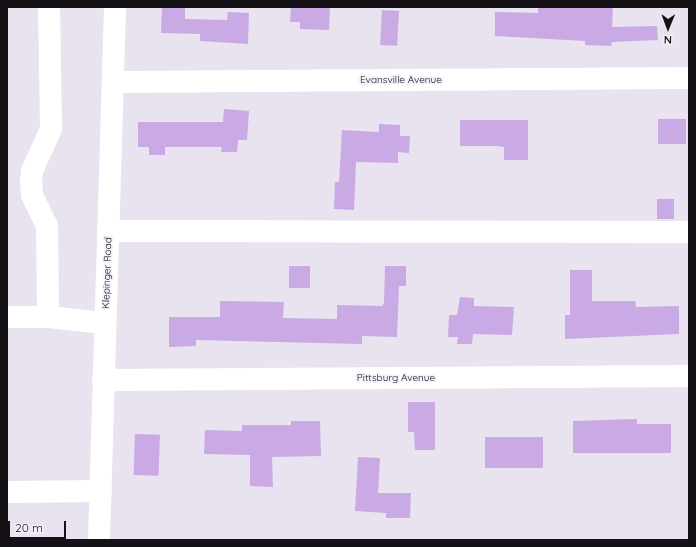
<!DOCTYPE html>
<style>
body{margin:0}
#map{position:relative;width:696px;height:547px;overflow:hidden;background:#e8e3ee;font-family:Quicksand,sans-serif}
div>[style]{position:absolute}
.building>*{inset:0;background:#c9aae5;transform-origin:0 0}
.minor>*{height:22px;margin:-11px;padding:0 11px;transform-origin:11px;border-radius:11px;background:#fff}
span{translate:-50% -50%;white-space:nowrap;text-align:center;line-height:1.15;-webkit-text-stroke:3.5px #f6f0fb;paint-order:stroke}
.street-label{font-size:10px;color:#141216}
.frame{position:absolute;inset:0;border:8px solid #141216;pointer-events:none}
.north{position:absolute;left:648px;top:8px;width:40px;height:40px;-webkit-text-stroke:3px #f6f0fb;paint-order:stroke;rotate:181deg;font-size:11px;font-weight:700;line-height:16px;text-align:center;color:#141216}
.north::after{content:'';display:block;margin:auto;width:14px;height:18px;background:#141216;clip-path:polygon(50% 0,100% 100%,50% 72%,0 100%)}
.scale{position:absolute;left:8px;top:521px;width:58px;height:18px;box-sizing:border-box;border:2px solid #141216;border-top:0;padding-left:5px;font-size:12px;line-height:14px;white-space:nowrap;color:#141216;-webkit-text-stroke:3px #f6f0fb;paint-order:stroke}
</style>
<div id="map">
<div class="building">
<div style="clip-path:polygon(162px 7px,185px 7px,185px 19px,227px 20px,228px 12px,249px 13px,248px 44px,200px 41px,200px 34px,161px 33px)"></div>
<div style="clip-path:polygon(291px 7px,330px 7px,329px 30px,300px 29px,300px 22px,290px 22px)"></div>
<div style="clip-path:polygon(538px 7px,613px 7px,612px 27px,657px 26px,658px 40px,612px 42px,611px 46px,585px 45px,585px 41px,495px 36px,495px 12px,538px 13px)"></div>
<div style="left:382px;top:10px;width:17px;height:35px;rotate:3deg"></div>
<div style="clip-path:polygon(224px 109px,249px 111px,247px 140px,238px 140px,237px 152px,221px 152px,222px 147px,165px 147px,165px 155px,149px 155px,149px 147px,138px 147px,138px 122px,223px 122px)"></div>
<div style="left:658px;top:119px;width:28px;height:25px"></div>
<div style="clip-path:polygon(460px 120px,528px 120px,528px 160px,504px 160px,504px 147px,496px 146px,460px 146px)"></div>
<div style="clip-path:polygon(379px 124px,400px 125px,400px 136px,410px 136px,409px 153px,398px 152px,398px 163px,356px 162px,354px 210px,334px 209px,335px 182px,339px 182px,342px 130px,379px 132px)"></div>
<div style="left:657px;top:199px;width:17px;height:20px"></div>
<div style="left:289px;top:266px;width:21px;height:22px"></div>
<div style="clip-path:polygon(385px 266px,406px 266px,406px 286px,399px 286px,397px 337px,362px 336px,362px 344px,196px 340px,196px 346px,169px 347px,169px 317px,220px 317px,220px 301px,284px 302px,283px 318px,337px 319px,337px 305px,382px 306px,384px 303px)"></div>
<div style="clip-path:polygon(570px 270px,592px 270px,592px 301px,635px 301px,636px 307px,679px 306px,679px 334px,565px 339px,565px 315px,570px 315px)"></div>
<div style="clip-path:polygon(460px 297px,474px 298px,474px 306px,514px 307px,512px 335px,473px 334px,472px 344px,457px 344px,458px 337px,448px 337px,449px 315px,457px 315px)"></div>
<div style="clip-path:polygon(408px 402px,435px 402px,435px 450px,415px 450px,414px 432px,408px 432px)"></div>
<div style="clip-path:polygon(637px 419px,637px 424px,671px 424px,671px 453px,573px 453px,573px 421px)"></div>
<div style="clip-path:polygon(291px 421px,320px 421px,321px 456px,272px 457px,273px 487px,250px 486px,250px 455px,204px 454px,205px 430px,242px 431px,242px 425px,291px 425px)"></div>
<div style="left:135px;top:434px;width:25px;height:41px;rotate:2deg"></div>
<div style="left:485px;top:437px;width:58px;height:31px"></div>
<div style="clip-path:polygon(358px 457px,380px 458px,378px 493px,411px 493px,410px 518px,386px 518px,386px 513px,355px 511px)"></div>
</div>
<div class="minor">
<div style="left:113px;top:82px;width:576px;rotate:-0.4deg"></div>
<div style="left:108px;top:231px;width:581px;rotate:0.1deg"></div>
<div style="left:7px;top:317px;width:41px"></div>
<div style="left:48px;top:317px;width:57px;rotate:6deg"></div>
<div style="left:48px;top:317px;width:91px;rotate:-90.6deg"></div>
<div style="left:47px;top:226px;width:34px;rotate:-116deg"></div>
<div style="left:32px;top:195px;width:14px;rotate:-94deg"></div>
<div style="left:31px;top:181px;width:10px;rotate:-84deg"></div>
<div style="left:32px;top:171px;width:46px;rotate:-65.7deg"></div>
<div style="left:51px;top:129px;width:122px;rotate:-90.9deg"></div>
<div style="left:103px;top:380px;width:586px;rotate:-0.39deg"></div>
<div style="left:7px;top:492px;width:94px;rotate:-0.6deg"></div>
<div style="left:99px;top:540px;width:533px;rotate:-88.28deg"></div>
</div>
<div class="street-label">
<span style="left:401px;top:80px">Evansville Avenue</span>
<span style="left:107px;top:273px;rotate:-88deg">Klepinger Road</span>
<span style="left:396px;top:378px">Pittsburg Avenue</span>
</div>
<div class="frame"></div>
<div class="north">N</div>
<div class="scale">20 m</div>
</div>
